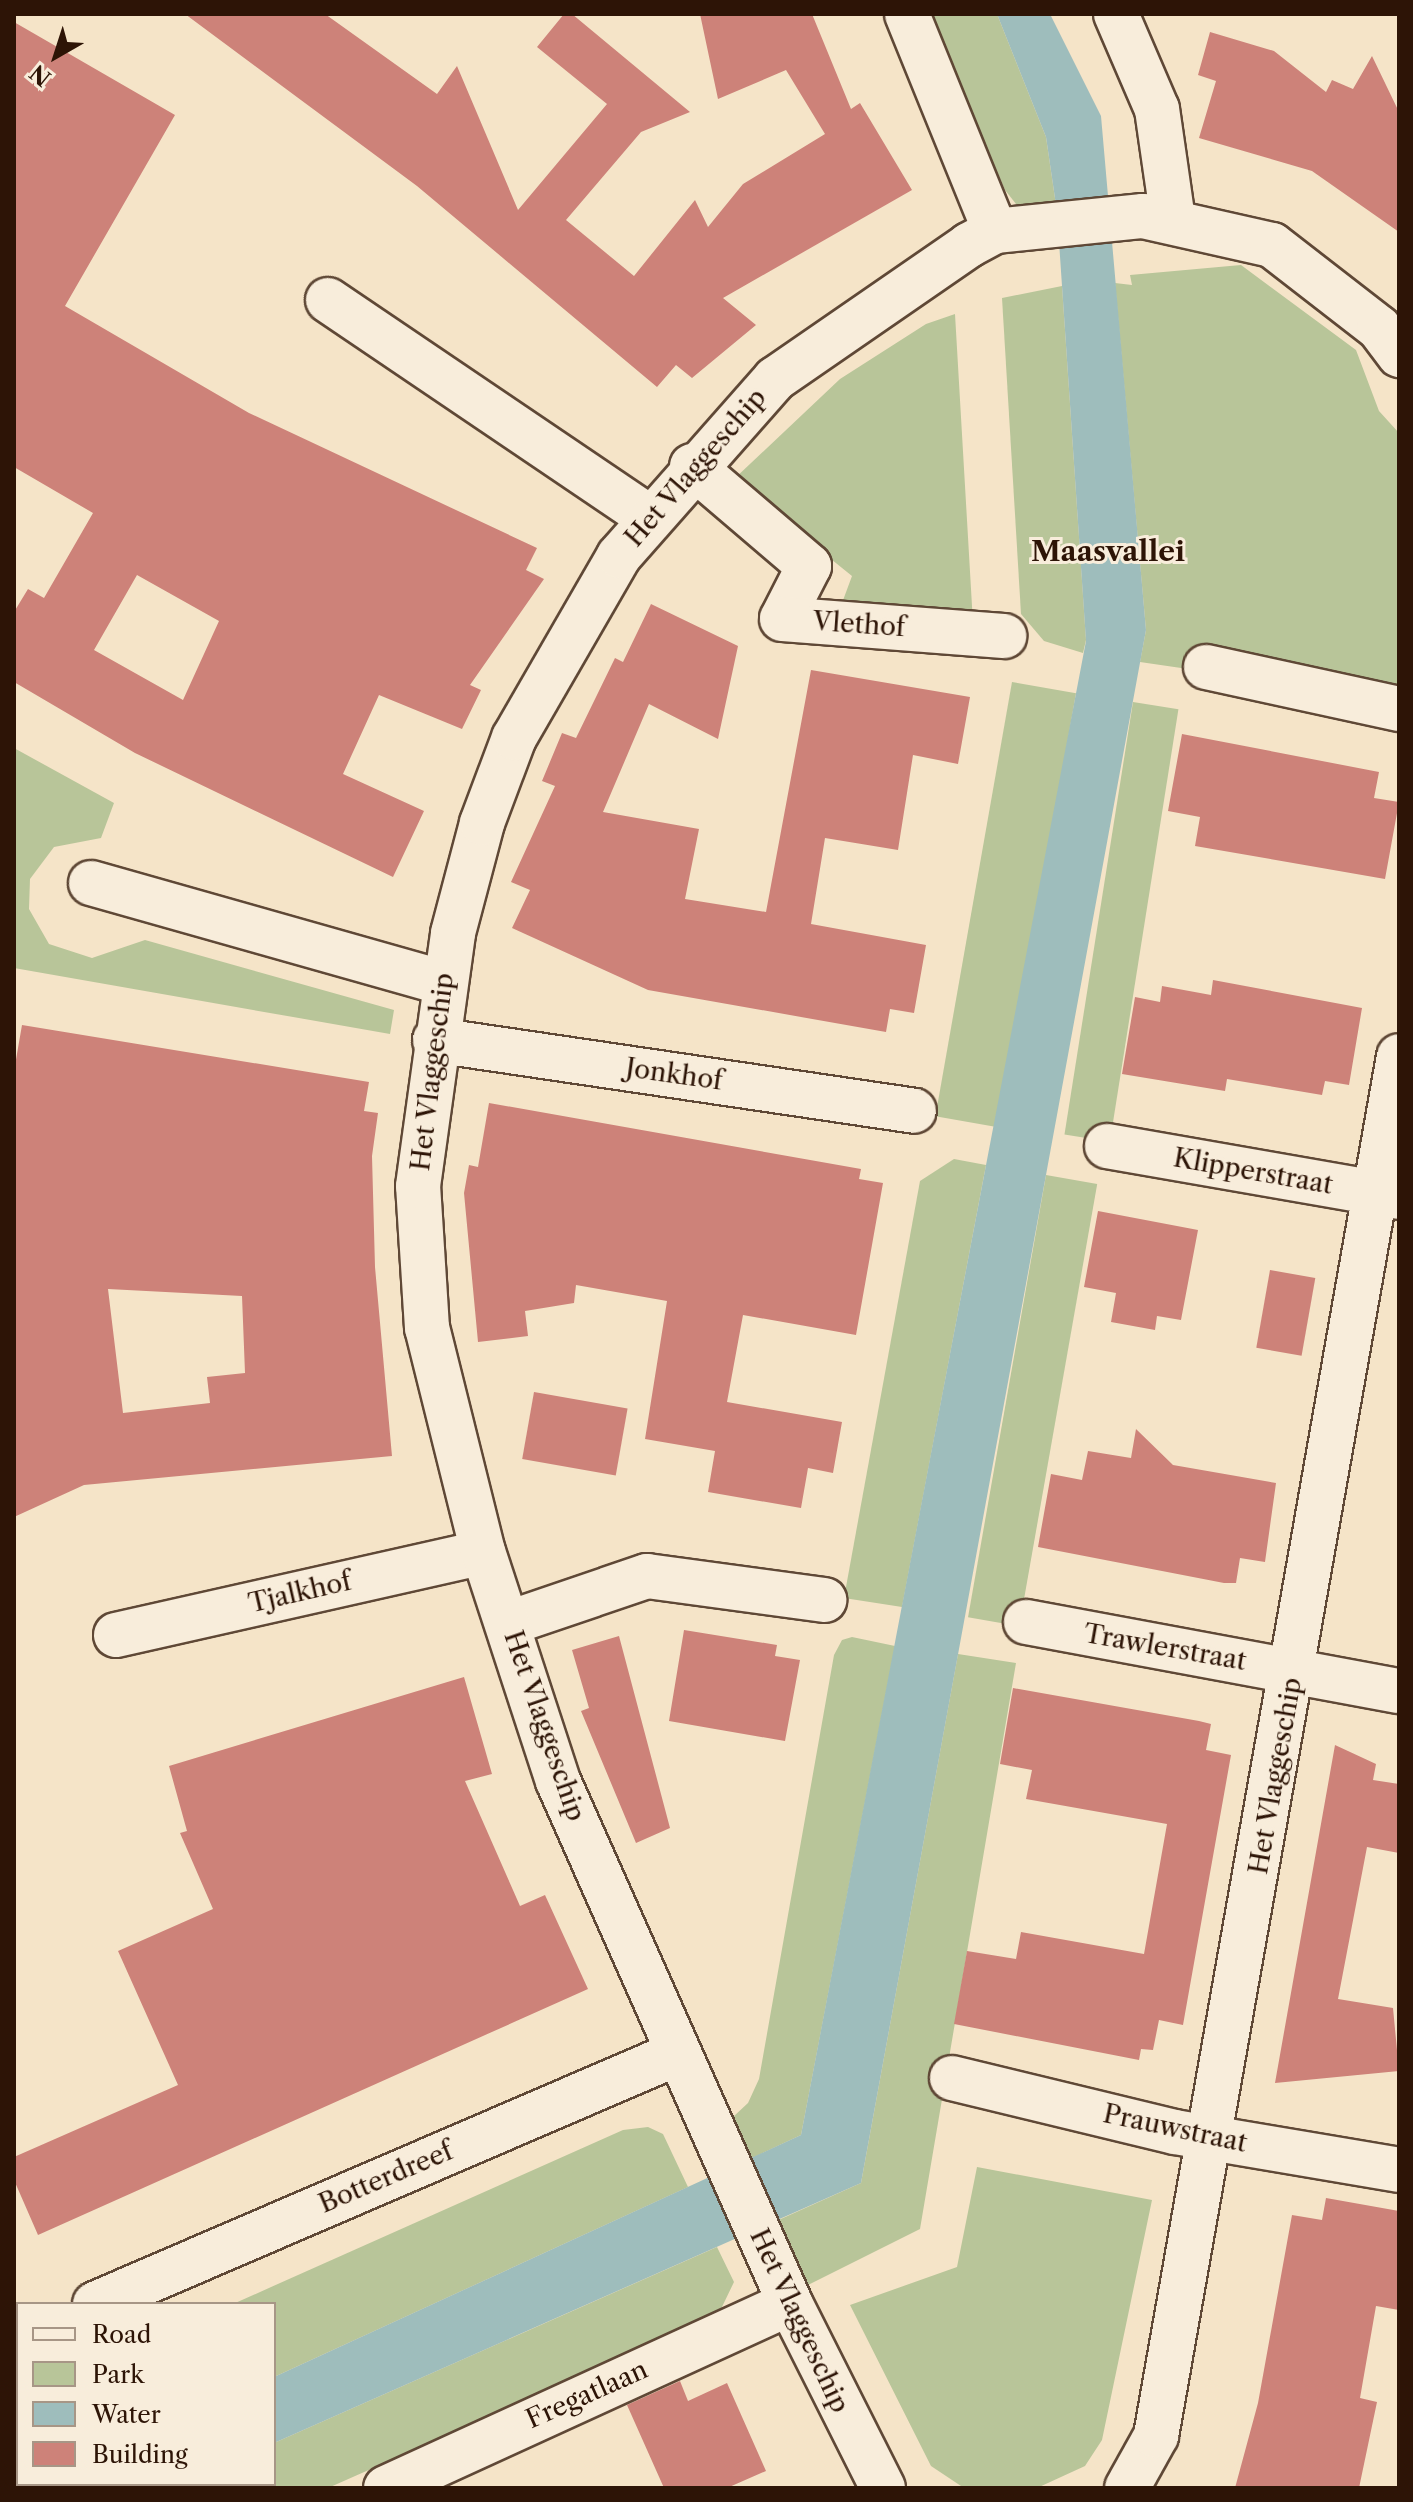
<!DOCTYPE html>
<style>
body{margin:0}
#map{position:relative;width:1413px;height:2502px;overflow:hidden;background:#f5e4c8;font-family:"Libre Caslon Text",serif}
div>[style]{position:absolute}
.green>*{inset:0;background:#b8c599;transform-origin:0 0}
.water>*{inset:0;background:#9ebdbc}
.building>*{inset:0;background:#cd8279;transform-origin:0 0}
.roads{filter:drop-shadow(2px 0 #5f4836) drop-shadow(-2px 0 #5f4836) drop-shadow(0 2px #5f4836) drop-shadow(0 -2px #5f4836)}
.minor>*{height:44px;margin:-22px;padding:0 22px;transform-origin:22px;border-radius:22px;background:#f8eddb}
span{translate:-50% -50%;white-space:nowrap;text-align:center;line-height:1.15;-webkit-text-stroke:6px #f8eddb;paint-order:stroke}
.street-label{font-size:26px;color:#2d1406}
.neighbourhood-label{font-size:28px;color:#2d1406;font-weight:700}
.frame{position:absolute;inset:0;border:16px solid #2d1406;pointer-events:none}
.legend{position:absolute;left:16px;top:2302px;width:260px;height:184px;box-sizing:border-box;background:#f8eddb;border:2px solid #a79686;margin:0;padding:10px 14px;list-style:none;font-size:24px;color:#2d1406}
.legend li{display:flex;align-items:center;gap:16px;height:40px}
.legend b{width:40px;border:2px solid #a79686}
.north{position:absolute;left:16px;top:16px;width:80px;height:80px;-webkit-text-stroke:6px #f8eddb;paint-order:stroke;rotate:219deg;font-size:22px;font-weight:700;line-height:32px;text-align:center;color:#2d1406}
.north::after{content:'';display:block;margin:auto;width:28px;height:36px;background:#2d1406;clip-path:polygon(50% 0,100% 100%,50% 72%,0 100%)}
</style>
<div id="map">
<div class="green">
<div style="clip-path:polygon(928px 14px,997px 14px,1046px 137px,1057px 212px,1020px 209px,1005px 190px)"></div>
<div style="clip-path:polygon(1241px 265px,1356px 350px,1379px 411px,1399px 433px,1399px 700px,1140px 662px,1146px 630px,1115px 283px,1132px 285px,1130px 275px)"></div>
<div style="clip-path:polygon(1062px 286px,1086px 640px,1083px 653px,1044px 641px,1021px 614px,1002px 298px)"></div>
<div style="clip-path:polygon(955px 314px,973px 623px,842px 603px,852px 576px,733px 480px,840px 379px,926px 324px)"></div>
<div style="left:1012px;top:682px;width:65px;height:441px;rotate:10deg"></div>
<div style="left:1133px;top:702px;width:46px;height:438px;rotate:9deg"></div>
<div style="clip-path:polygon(14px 748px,114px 803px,101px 838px,54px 847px,30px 879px,29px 909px,49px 944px,92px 958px,145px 940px,394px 1010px,390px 1034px,14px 968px)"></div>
<div style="clip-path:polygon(954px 1159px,986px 1165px,902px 1607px,844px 1598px,920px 1181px)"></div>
<div style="left:1046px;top:1175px;width:52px;height:449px;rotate:10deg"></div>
<div style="clip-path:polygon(852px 1637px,895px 1646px,801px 2135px,735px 2166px,718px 2131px,748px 2103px,759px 2079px,834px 1655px,842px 1640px)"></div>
<div style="clip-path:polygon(958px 1654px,1016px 1663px,920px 2229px,794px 2292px,763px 2227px,861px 2183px)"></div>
<div style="clip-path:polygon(648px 2127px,663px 2134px,688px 2187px,274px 2377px,274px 2304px,233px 2304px,623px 2130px)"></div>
<div style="clip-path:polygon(977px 2167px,1152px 2200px,1102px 2440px,1085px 2466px,1037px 2488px,964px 2488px,931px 2466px,850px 2305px,957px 2267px)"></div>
<div style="clip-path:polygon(717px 2247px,734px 2282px,721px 2309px,676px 2334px,328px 2488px,172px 2488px,274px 2484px,274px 2443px)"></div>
</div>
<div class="water">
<div style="clip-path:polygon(997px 14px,1050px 14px,1101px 116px,1146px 630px,861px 2183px,274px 2443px,274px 2377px,801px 2135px,1086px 641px,1057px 212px,1046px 137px)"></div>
</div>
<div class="building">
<div style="clip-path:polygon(185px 14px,325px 14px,437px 94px,457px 66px,518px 210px,607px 104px,537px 47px,564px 14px,572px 14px,690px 112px,641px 132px,566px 220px,634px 276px,695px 200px,708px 227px,743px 184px,825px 134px,786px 70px,718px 99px,700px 14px,812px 14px,851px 109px,860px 103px,912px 190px,723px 298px,756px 325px,692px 378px,676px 365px,657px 387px,417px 186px)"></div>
<div style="clip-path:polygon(evenodd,14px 22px,175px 115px,65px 306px,249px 413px,537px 548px,526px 570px,544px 579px,470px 685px,481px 690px,462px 729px,379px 695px,343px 774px,424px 811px,393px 877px,135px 753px,14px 682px,14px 612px,28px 589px,44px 598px,93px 513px,14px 467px,14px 22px,137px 575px,219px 621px,183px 700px,94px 650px,137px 575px)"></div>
<div style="clip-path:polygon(1210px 32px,1274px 51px,1326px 92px,1332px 80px,1353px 89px,1372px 56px,1399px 112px,1399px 232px,1312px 171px,1199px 138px,1216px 81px,1198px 75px)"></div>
<div style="clip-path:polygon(651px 604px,738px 646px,718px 739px,649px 704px,603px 812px,699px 829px,685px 899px,766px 912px,811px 670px,970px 697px,958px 764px,913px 755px,898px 850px,825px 838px,811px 924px,926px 945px,914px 1013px,890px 1009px,886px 1032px,648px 990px,512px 928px,530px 890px,511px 882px,555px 786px,542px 781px,562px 733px,576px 738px,615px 658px,623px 662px)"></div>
<div style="clip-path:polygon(1182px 734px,1379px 772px,1374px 798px,1399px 802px,1385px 879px,1195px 846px,1200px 817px,1168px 811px)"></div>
<div style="clip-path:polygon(1213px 980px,1362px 1008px,1349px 1085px,1325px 1081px,1322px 1095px,1227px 1079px,1225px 1091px,1122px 1074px,1135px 997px,1160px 1002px,1162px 986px,1211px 995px)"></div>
<div style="clip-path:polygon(evenodd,22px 1025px,369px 1082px,364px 1111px,378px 1113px,372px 1156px,375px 1267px,392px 1456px,84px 1485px,14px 1517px,14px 1071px,22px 1025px,108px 1289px,242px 1296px,245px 1373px,207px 1377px,210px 1403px,123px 1413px,108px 1289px)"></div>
<div style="clip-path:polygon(489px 1103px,861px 1169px,859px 1179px,883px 1183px,856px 1335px,743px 1315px,727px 1402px,842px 1422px,833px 1473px,808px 1468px,801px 1508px,708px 1492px,715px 1451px,645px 1439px,667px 1301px,576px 1285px,574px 1303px,525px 1311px,528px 1336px,478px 1342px,464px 1193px,469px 1165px,478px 1167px)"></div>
<div style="clip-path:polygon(1098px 1211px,1198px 1230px,1181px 1320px,1157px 1316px,1155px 1330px,1111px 1322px,1116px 1293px,1084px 1287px)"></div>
<div style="left:1270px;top:1270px;width:46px;height:79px;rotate:10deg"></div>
<div style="left:534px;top:1392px;width:95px;height:68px;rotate:10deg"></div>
<div style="clip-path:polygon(1136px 1429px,1173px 1465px,1276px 1483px,1265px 1562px,1240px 1558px,1236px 1583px,1224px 1583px,1038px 1547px,1051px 1474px,1082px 1480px,1088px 1451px,1131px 1458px)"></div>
<div style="clip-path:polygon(684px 1630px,777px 1645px,775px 1656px,800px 1660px,785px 1741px,669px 1721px)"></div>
<div style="clip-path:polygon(619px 1636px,670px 1828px,636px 1843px,581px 1711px,589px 1708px,572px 1650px)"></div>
<div style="clip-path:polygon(464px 1677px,492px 1774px,465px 1781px,520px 1906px,545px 1895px,588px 1989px,38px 2235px,14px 2180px,14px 2157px,178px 2085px,118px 1951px,213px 1909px,180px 1833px,187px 1831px,169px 1766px)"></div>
<div style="clip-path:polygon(1013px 1688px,1199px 1721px,1211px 1724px,1206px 1750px,1231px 1755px,1183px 2025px,1159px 2020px,1153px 2050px,1141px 2049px,1139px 2060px,954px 2024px,967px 1951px,1016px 1959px,1021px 1932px,1144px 1954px,1167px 1824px,1026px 1799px,1032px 1770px,1000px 1764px)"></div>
<div style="clip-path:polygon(1335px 1745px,1376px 1764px,1373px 1780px,1399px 1784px,1399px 1853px,1367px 1847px,1338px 1999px,1393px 2008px,1399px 2071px,1275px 2083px)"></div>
<div style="clip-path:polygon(1326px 2198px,1399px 2211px,1399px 2310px,1376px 2306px,1360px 2398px,1377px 2402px,1359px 2488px,1235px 2488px,1258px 2403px,1292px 2215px,1322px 2220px)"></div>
<div style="clip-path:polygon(680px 2381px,688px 2401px,727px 2383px,766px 2471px,727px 2488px,664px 2488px,627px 2405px)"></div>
</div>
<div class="roads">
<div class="minor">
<div style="left:907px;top:14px;width:234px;rotate:67.9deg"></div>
<div style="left:1116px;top:14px;width:103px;rotate:66.7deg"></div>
<div style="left:1157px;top:109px;width:112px;rotate:81.8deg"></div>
<div style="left:328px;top:300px;width:387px;rotate:34.1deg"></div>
<div style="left:692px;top:466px;width:154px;rotate:40.5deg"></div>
<div style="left:809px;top:566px;width:59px;rotate:117deg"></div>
<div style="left:782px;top:619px;width:223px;rotate:4.4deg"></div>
<div style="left:1206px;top:667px;width:198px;rotate:12.3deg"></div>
<div style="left:91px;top:883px;width:367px;rotate:15.8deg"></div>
<div style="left:435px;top:1040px;width:484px;rotate:8.4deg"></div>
<div style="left:1107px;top:1146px;width:296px;rotate:9.9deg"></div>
<div style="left:1026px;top:1622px;width:379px;rotate:10.5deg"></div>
<div style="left:509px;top:1623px;width:146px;rotate:-18.8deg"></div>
<div style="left:647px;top:1576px;width:179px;rotate:7.7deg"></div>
<div style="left:116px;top:1635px;width:376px;rotate:-12.7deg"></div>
<div style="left:952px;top:2078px;width:229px;rotate:13.6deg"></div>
<div style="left:1175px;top:2132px;width:227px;rotate:9.6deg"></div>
<div style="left:95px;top:2304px;width:635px;rotate:-23.29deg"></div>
<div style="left:14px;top:2339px;width:4px;rotate:-14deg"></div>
<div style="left:14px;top:2438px;width:10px;rotate:66deg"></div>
<div style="left:34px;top:2484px;width:4px;rotate:76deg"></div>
<div style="left:386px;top:2488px;width:444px;rotate:-24.6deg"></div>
<div style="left:883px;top:2488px;width:207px;rotate:-116.7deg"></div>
<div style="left:790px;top:2303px;width:571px;rotate:-113.96deg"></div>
<div style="left:558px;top:1781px;width:241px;rotate:-108.1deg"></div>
<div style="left:483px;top:1552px;width:231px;rotate:-104deg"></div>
<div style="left:427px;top:1328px;width:142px;rotate:-93.6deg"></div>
<div style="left:418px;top:1186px;width:255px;rotate:-82.1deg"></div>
<div style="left:453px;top:933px;width:114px;rotate:-75.2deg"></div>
<div style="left:482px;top:823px;width:91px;rotate:-69.4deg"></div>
<div style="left:514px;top:738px;width:210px;rotate:-60deg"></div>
<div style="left:619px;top:556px;width:236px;rotate:-48.6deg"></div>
<div style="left:775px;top:379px;width:236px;rotate:-34.6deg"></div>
<div style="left:969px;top:245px;width:30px;rotate:-28deg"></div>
<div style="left:995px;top:231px;width:149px;rotate:-5.8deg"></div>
<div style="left:1143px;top:216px;width:132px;rotate:12.7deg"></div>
<div style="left:1272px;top:245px;width:135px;rotate:37.8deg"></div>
<div style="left:1379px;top:328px;width:34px;rotate:53deg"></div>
<div style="left:1127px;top:2488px;width:60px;rotate:-60.9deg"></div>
<div style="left:1156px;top:2436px;width:1401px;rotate:-80.01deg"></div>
</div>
</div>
<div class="street-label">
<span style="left:696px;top:468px;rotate:-49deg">Het Vlaggeschip</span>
<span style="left:859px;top:625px;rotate:4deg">Vlethof</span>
<span style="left:433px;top:1072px;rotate:-83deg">Het Vlaggeschip</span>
<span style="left:674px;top:1075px;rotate:8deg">Jonkhof</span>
<span style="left:1253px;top:1172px;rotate:10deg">Klipperstraat</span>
<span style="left:300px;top:1593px;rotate:-13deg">Tjalkhof</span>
<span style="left:1165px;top:1648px;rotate:10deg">Trawlerstraat</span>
<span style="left:544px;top:1726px;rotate:71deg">Het Vlaggeschip</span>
<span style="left:1276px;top:1776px;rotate:-80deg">Het Vlaggeschip</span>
<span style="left:1175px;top:2129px;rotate:12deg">Prauwstraat</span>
<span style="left:386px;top:2178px;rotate:-23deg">Botterdreef</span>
<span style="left:799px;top:2321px;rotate:65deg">Het Vlaggeschip</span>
<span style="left:587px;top:2395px;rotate:-24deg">Fregatlaan</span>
</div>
<div class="neighbourhood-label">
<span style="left:1108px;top:551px">Maasvallei</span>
</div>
<div class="frame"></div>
<ul class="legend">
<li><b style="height:10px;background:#f8eddb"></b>Road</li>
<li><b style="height:22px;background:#b8c599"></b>Park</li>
<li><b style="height:22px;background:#9ebdbc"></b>Water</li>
<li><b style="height:22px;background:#cd8279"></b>Building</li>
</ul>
<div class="north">N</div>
</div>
